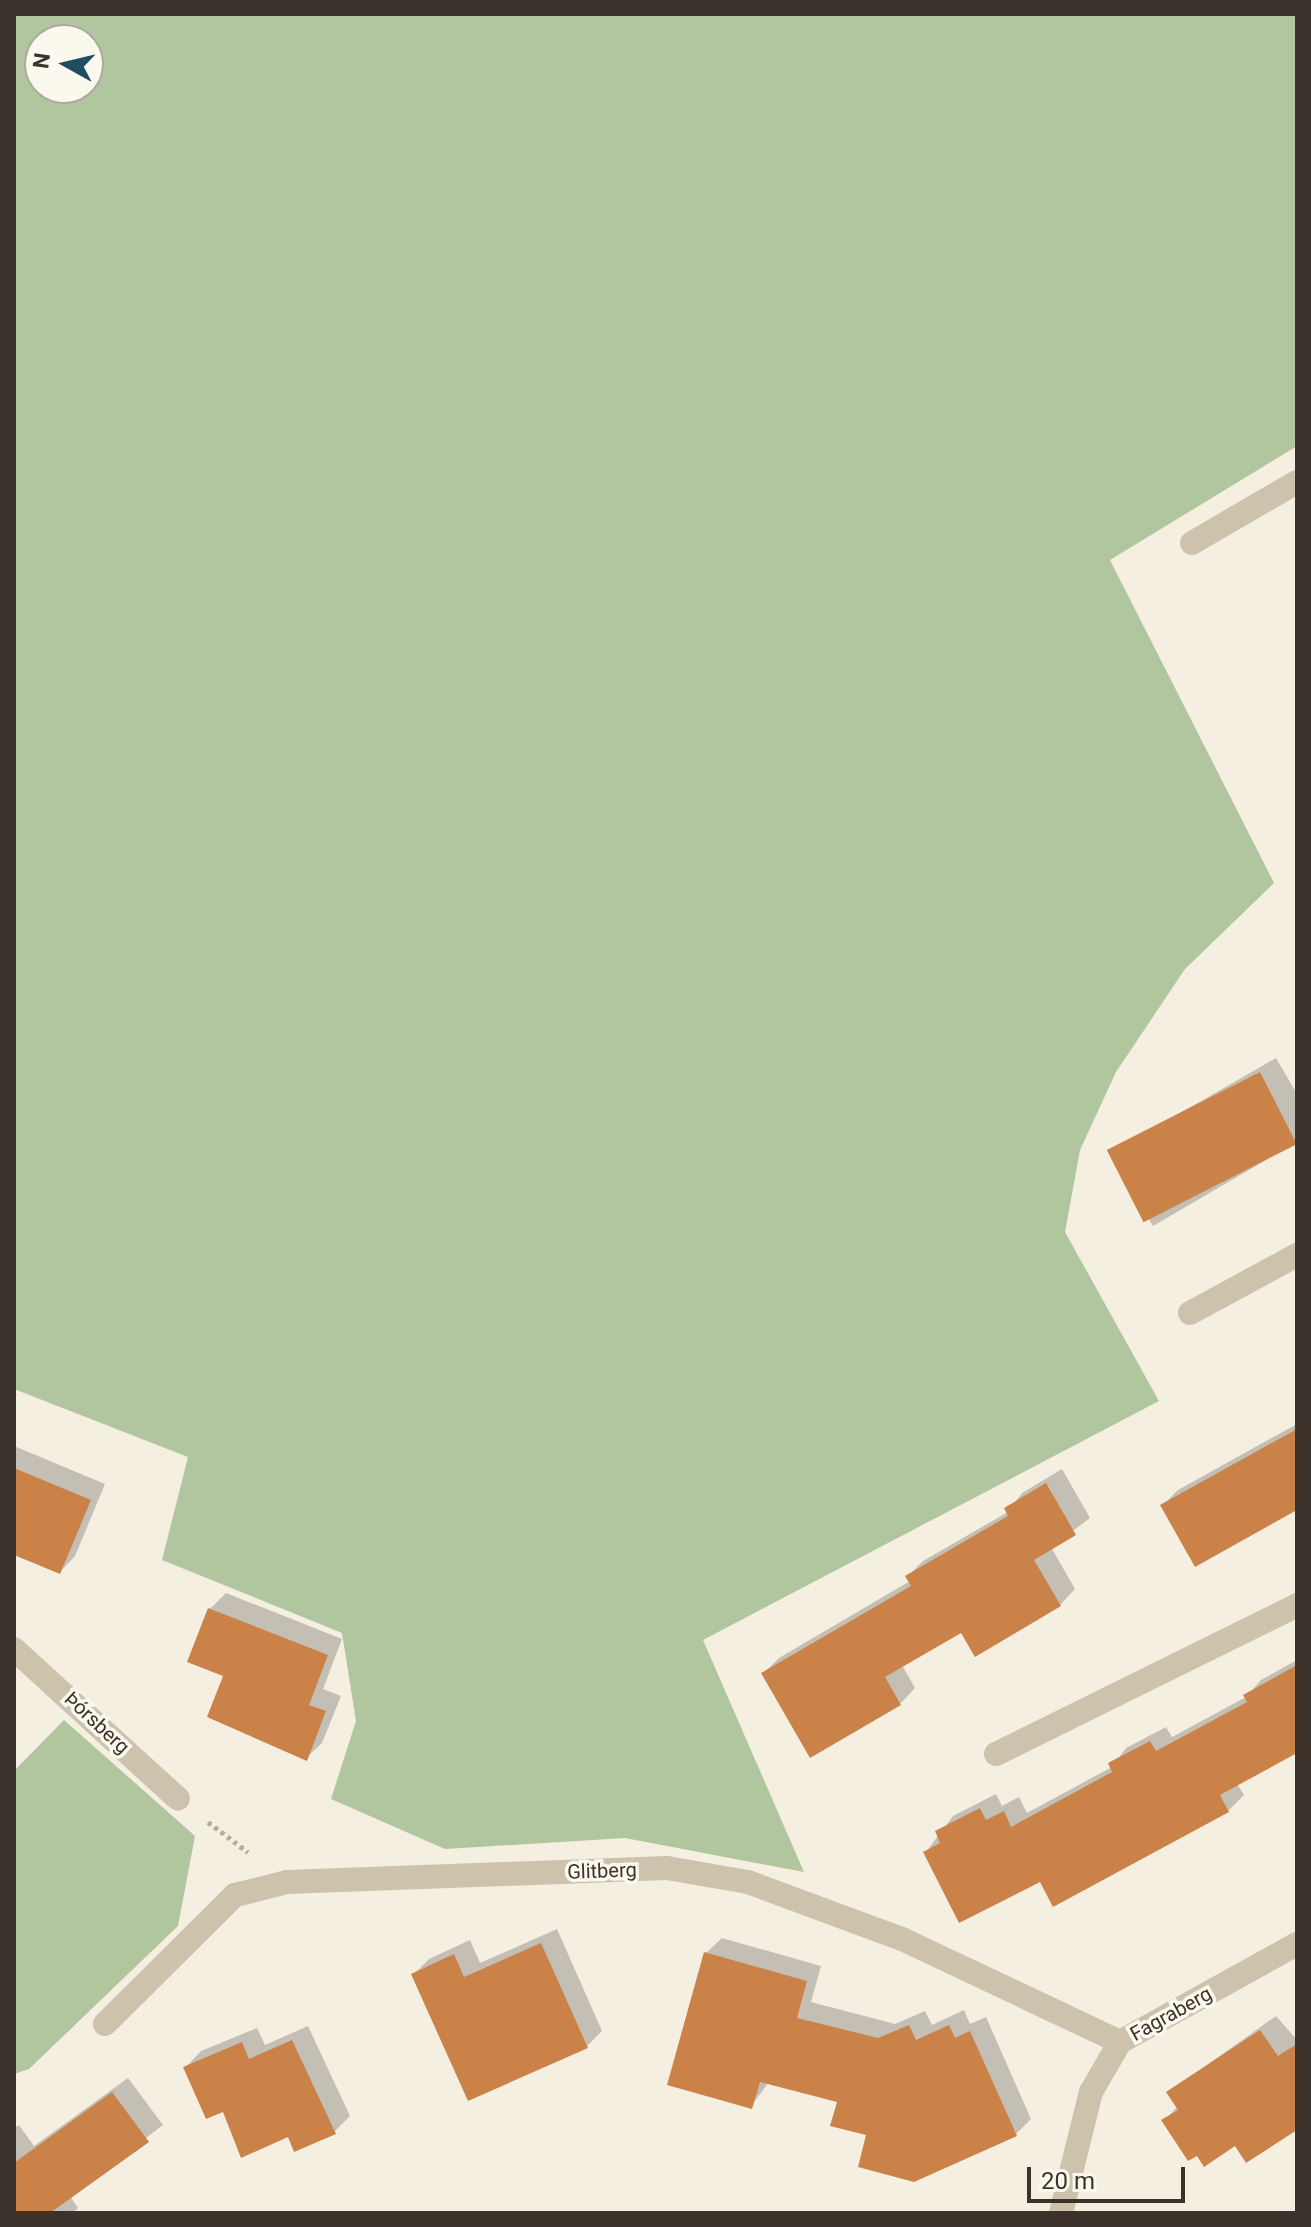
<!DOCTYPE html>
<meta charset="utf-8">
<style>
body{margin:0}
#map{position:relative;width:1311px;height:2227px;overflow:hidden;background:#f4efe1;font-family:Roboto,sans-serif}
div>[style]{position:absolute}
.green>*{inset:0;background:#b1c59f}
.shadow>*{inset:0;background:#0003}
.building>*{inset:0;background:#ca8249;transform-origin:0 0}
.path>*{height:5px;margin-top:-2.5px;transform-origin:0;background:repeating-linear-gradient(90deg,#baac95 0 4px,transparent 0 8px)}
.street>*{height:24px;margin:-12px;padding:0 12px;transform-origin:12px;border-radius:12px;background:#cdc2ab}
span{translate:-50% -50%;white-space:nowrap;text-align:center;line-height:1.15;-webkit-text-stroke:7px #fbf8ee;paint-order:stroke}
.street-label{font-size:20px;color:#3b332b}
.frame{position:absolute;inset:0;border:16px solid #3b332b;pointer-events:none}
.north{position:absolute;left:24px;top:24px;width:80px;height:80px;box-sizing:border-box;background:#fbf8ee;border:2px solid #aea9a0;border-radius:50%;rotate:278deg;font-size:22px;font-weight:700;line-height:32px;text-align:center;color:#3b332b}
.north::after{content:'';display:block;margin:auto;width:28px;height:36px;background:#1e4e5f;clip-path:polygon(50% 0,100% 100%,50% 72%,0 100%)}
.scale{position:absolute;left:1027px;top:2167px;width:158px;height:36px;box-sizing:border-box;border:4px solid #3b332b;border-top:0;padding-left:10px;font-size:24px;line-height:28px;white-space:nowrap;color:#3b332b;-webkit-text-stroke:6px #fbf8ee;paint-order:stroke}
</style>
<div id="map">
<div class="green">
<div style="clip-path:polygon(evenodd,14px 14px,1297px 14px,1297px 446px,1110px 560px,1274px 883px,1185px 969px,1116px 1072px,1080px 1150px,1065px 1232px,1159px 1401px,703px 1640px,804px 1872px,625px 1838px,445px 1849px,331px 1799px,356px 1721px,342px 1633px,162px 1560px,188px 1457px,14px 1389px,14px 14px,40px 40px,88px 40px,88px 88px,40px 88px,40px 40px)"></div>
<div style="clip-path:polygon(64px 1720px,195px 1836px,178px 1926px,29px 2069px,14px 2074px,14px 1771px)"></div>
</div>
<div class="shadow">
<div style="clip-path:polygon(1276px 1058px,1297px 1094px,1297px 1142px,1153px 1226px,1113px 1158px,1128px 1143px)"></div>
<div style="clip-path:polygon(1297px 1424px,1297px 1508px,1163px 1505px,1178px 1490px)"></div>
<div style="clip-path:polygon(14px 1446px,105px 1484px,75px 1556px,60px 1572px,14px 1553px)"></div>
<div style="clip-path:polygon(1062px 1469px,1090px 1518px,1051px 1547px,1075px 1589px,1060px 1605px,962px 1631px,902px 1665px,915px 1688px,900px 1704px,763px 1674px,779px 1658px,910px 1581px,907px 1577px,923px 1561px,1008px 1512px,1022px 1493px)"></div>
<div style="clip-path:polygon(226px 1593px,342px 1639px,323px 1689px,341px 1696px,322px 1743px,306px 1758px,210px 1609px)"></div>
<div style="clip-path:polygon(1297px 1660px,1297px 1750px,1237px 1784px,1244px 1795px,1228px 1811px,926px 1852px,953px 1816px,996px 1794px,1002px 1806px,1019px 1797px,1027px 1813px,1112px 1767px,1126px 1748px,1166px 1727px,1172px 1737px,1246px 1697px,1261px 1680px)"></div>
<div style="clip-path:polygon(557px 1929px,602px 2031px,587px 2046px,414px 1974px,429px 1959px,470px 1940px,480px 1963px)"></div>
<div style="clip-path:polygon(722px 1938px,821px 1966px,811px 2002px,895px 2024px,925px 2011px,932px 2025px,964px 2010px,970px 2024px,986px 2017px,1031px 2119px,1016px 2134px,839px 2101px,769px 2082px,751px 2106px,706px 1953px)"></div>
<div style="clip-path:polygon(1276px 2016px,1297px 2040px,1297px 2127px,1198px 2153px,1164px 2121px,1178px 2106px,1169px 2092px)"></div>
<div style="clip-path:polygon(308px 2026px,350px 2116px,334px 2132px,289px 2134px,224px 2110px,186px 2067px,201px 2051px,257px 2028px,265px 2045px)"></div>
<div style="clip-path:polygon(128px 2078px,163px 2125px,70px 2196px,78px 2208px,73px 2213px,14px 2213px,14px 2128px,19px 2125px,34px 2146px)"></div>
</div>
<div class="building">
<div style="left:1260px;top:1072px;width:81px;height:172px;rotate:63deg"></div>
<div style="clip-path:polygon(1297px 1429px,1297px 1510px,1195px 1567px,1160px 1505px)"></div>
<div style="clip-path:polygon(14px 1468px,91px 1500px,60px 1574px,14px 1555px)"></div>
<div style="clip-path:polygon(1046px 1483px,1076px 1535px,1034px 1560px,1061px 1606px,975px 1657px,961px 1633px,885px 1677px,901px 1705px,810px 1758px,761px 1673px,911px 1586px,905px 1576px,1008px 1516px,1004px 1508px)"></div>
<div style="clip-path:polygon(208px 1608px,328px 1655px,309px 1705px,326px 1711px,307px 1761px,207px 1717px,223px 1676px,187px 1662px)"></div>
<div style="clip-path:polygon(1297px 1665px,1297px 1753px,1220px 1795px,1229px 1812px,1053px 1907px,1040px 1882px,959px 1923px,923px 1852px,940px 1843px,935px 1831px,980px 1808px,986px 1820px,1004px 1811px,1011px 1827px,1112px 1772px,1108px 1763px,1150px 1741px,1156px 1751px,1247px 1702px,1243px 1695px)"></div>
<div style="clip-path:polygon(541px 1943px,588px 2048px,468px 2101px,411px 1974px,454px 1954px,464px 1977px)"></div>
<div style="clip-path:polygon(704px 1952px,807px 1981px,797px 2018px,878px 2038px,909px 2025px,916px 2040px,949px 2025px,955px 2038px,970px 2031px,1017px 2136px,914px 2182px,858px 2167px,866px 2135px,830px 2126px,837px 2102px,760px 2082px,752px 2109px,667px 2085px)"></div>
<div style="clip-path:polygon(1260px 2030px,1278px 2056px,1297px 2044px,1297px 2130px,1246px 2163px,1235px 2146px,1204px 2167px,1197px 2156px,1188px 2161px,1161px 2120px,1178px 2110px,1166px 2092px)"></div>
<div style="clip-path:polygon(292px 2040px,336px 2134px,294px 2152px,288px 2137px,241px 2158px,223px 2112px,206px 2119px,183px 2067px,242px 2042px,249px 2059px)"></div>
<div style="clip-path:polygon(112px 2092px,149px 2142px,50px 2213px,14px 2213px,14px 2163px)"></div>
</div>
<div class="path">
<div style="left:208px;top:1822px;width:50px;rotate:36.9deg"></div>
</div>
<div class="street">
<div style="left:1192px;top:543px;width:121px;rotate:-30.2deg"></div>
<div style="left:1190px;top:1313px;width:122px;rotate:-28.5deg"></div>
<div style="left:14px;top:1649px;width:222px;rotate:42.4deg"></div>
<div style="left:996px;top:1754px;width:336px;rotate:-26.3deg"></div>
<div style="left:105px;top:2024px;width:183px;rotate:-44.8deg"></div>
<div style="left:235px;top:1895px;width:54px;rotate:-14deg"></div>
<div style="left:287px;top:1882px;width:380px;rotate:-2.1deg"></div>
<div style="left:667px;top:1868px;width:82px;rotate:9.8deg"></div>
<div style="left:748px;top:1882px;width:164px;rotate:20.3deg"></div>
<div style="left:902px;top:1939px;width:241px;rotate:25.3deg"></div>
<div style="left:1061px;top:2213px;width:125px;rotate:-76.1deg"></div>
<div style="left:1091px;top:2092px;width:58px;rotate:-59.9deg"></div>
<div style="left:1120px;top:2042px;width:202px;rotate:-29deg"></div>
</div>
<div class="street-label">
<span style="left:97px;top:1723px;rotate:43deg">Þórsberg</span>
<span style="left:602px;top:1871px;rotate:-2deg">Glitberg</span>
<span style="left:1171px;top:2014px;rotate:-29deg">Fagraberg</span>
</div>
<div class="frame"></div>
<div class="north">N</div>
<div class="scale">20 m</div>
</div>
